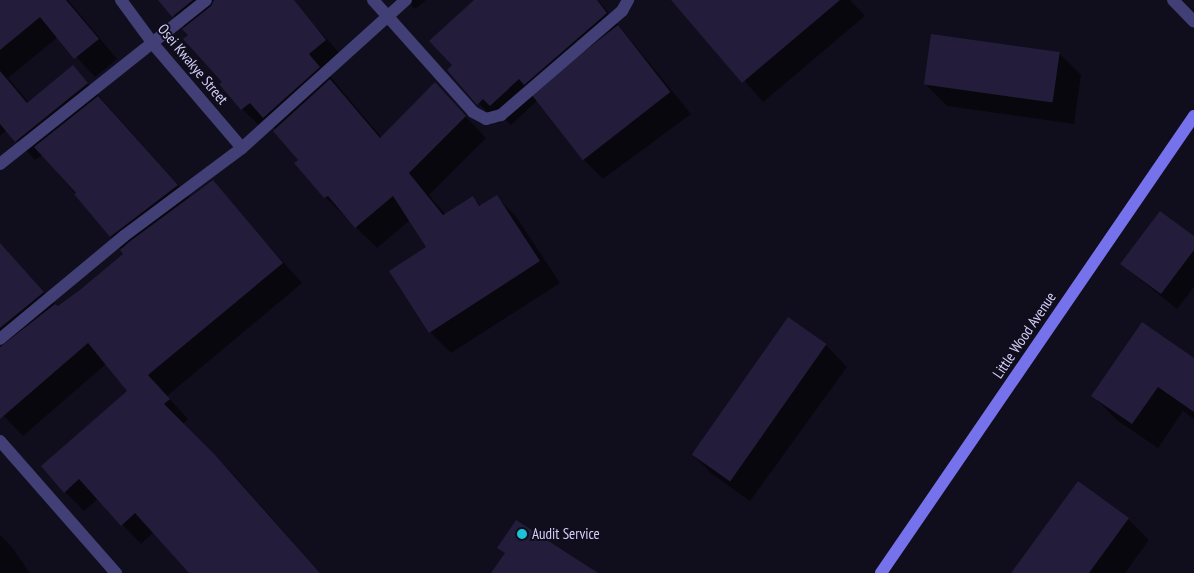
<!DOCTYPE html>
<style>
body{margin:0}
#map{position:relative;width:1194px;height:573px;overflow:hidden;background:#100e1c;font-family:"PT Sans Narrow",sans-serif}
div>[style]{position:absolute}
.shadow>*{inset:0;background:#0007}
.building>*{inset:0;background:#231c3a;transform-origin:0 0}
.street>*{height:12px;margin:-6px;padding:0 6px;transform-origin:6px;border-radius:6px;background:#413f75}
.secondary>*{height:12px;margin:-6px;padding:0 6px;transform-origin:6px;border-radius:6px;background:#7672ec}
.dots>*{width:14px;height:14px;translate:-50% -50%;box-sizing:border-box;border:2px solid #100e1c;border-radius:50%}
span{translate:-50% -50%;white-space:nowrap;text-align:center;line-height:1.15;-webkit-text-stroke:4px #100e1c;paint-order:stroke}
.street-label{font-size:15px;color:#d4cff9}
.poi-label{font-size:15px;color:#d4cff9}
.left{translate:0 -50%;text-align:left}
</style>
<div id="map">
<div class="shadow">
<div style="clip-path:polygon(0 0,68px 0,117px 59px,95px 77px,58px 37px,8px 78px,29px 103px,73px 67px,190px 198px,212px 182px,302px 283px,167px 396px,188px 419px,183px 424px,235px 476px,320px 573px,190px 573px,154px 532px,141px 544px,98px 499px,84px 511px,65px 492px,129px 391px,106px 364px,23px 436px,0 412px,0 244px,58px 307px,125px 254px,43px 155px,35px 160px,7px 130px,0 136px)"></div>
<div style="clip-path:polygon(160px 0,291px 0,345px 59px,328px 74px,382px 138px,435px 84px,486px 138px,429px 195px,446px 215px,473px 197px,481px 206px,497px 197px,517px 218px,560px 283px,451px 353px,430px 332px,428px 247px,410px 220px,377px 248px,325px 197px,276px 130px,269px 122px,262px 128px,242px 109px,185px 28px)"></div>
<div style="clip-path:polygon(406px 0,426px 0,415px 9px)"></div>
<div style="clip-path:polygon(475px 0,598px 0,691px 114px,603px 179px,582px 158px,538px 100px,511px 125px,504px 118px,498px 124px,449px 70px,453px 66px)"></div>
<div style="clip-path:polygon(673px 0,850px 0,865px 16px,763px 102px)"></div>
<div style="clip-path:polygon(1060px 54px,1081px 75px,1074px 124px,947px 106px,925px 84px)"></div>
<div style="clip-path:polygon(1194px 237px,1194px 287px,1177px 309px,1121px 264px)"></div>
<div style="clip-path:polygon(826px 345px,847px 367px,750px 501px,712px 474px,691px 453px)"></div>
<div style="clip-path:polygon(1194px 359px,1194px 419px,1183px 411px,1158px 448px,1118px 421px,1093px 396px)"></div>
<div style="clip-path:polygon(1128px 519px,1149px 540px,1125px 573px,1012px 573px)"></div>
<div style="clip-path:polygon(0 535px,11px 546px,30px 573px,0 573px)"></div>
</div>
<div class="building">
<div style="clip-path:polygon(0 0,66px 0,99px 39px,74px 59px,40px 17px,0 50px)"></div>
<div style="clip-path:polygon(158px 0,193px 0,172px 17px)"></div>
<div style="clip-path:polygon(214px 0,294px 0,326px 40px,309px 54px,320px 67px,263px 118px,250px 103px,241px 110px,219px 84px,222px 82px,183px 39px,188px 35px,182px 29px,211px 6px)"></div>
<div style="clip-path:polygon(474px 0,597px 0,607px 13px,524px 85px,519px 79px,490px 106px,483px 99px,477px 105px,447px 70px,452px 65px,429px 41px)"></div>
<div style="clip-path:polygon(671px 0,840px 0,742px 83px)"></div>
<div style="left:618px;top:25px;width:85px;height:111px;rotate:52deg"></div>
<div style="left:931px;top:34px;width:130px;height:51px;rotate:8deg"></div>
<div style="clip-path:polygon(73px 65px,88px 83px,15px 142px,0 124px,0 71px,27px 103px)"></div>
<div style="clip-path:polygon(330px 79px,380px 138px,435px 82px,466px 116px,409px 173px,443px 215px,473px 196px,479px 206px,497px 195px,540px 261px,429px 333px,389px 271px,426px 247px,393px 196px,355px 228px,328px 196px,324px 198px,294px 163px,298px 160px,273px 131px)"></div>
<div style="clip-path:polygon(98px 96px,178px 185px,110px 237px,74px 194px,76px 193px,34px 147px)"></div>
<div style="clip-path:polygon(213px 180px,283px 263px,148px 375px,170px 399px,164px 404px,215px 455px,320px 573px,189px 573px,135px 513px,121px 526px,79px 479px,64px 493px,41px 466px,127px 391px,88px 343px,0 419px,0 347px,55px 304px,58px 306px,81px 289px,123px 254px,120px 250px,129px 242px)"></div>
<div style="clip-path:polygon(1160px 211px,1194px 236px,1194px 250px,1161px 294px,1120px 264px)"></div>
<div style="clip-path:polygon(0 243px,44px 292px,0 328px)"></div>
<div style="left:788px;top:317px;width:47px;height:168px;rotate:35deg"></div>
<div style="clip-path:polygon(1142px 322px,1194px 358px,1194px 412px,1158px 387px,1132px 424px,1091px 396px)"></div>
<div style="clip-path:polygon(1078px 481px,1129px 518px,1089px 573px,1011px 573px)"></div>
<div style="clip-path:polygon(516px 520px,598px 573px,491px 573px,505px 553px,497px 548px)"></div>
</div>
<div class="street">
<div style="left:121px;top:0;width:56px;rotate:53.7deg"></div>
<div style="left:154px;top:45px;width:135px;rotate:49.5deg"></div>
<div style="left:373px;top:0;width:150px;rotate:48.2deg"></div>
<div style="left:473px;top:112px;width:15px;rotate:28deg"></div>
<div style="left:486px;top:119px;width:16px;rotate:-15deg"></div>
<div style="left:501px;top:115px;width:160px;rotate:-40.7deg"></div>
<div style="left:622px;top:11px;width:13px;rotate:-61deg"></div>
<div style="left:1173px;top:0;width:30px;rotate:46deg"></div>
<div style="left:0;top:164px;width:263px;rotate:-38.5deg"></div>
<div style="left:0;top:339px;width:161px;rotate:-39.7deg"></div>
<div style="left:124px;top:236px;width:147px;rotate:-36.7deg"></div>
<div style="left:242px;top:148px;width:221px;rotate:-42.1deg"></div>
<div style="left:0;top:441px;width:176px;rotate:48.7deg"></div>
</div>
<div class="secondary">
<div style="left:881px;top:573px;width:554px;rotate:-55.59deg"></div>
</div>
<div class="dots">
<div style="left:522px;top:534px;background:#1cc3d7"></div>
</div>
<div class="street-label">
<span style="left:193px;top:64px;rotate:50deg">Osei Kwakye Street</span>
<span style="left:1024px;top:335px;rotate:-56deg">Little Wood Avenue</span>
</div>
<div class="poi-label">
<span class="left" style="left:532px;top:534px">Audit Service</span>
</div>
</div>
